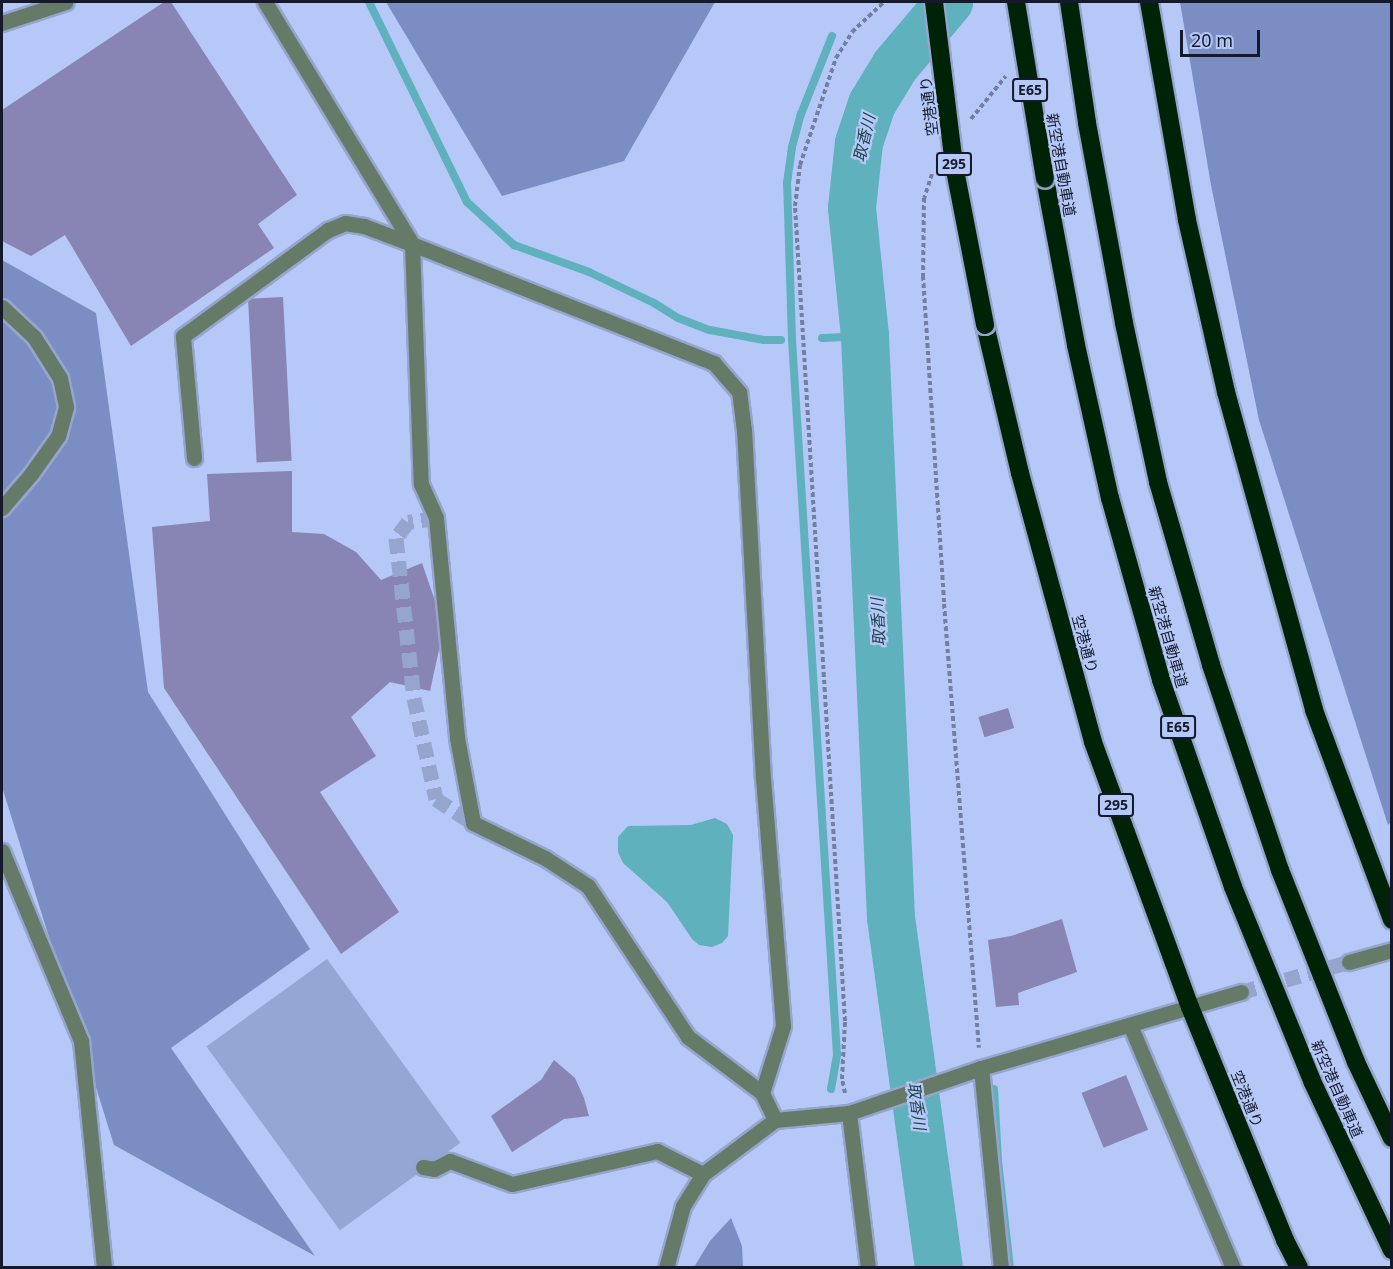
<!DOCTYPE html>
<meta charset="utf-8">
<style>
body{margin:0}
#map{position:relative;width:1393px;height:1269px;overflow:hidden;background:#b5c8f7;font-family:"Noto Sans","Noto Sans JP",sans-serif}
div>[style]{position:absolute}
.green>*{inset:0;background:#94a6d3;transform-origin:0 0}
.forest>*{inset:0;background:#7a8ec3}
.water>*{inset:0;background:#5fb1bd}
.stream>*{height:8px;margin:-4px;padding:0 4px;transform-origin:4px;border-radius:4px;background:#5fb1bd}
.river>*{height:48px;margin:-24px;padding:0 24px;transform-origin:24px;border-radius:24px;background:#5fb1bd}
.building>*{inset:0;background:#8884b3;transform-origin:0 0}
.minor-tunnel>*{height:15px;margin-top:-7.5px;transform-origin:0;background:repeating-linear-gradient(90deg,#95a5ce 0 15px,transparent 0 23px)}
.path>*{height:4px;margin-top:-2px;transform-origin:0;background:repeating-linear-gradient(90deg,#727fa2 0 4.5px,transparent 0 7.5px)}
.roads{filter:drop-shadow(2px 0 #95a5ce) drop-shadow(-2px 0 #95a5ce) drop-shadow(0 2px #95a5ce) drop-shadow(0 -2px #95a5ce)}
.minor>*{height:15px;margin:-7.5px;padding:0 7.5px;transform-origin:7.5px;border-radius:7.5px;background:#667a68}
.highway>*{height:18px;margin:-9px;padding:0 9px;transform-origin:9px;border-radius:9px;background:#002206}
.bridges{filter:drop-shadow(2px 0 #95a5ce) drop-shadow(-2px 0 #95a5ce) drop-shadow(0 2px #95a5ce) drop-shadow(0 -2px #95a5ce)}
.highway-bridge>*{height:18px;margin:-9px;padding:0 9px;transform-origin:9px;border-radius:9px;background:#002206}
span{translate:-50% -50%;white-space:nowrap;text-align:center;line-height:1.15;-webkit-text-stroke:4.5px #b5c8f7;paint-order:stroke}
.shield-label span{padding:2px 4px;background:#b5c8f7;border:2px solid;border-radius:4px;-webkit-text-stroke-width:0}
.shield-label{font-size:14px;color:#141a2b;font-weight:700}
.street-label{font-size:15px;color:#141a2b}
.water-label{font-size:16px;color:#1f464c;font-style:italic}
.frame{position:absolute;inset:0;border:3px solid #141a2b;pointer-events:none}
.scale{position:absolute;left:1180px;top:30px;width:80px;height:27px;box-sizing:border-box;border:3px solid #141a2b;border-top:0;padding-left:8px;font-size:18px;line-height:21px;white-space:nowrap;color:#141a2b;-webkit-text-stroke:4px #b5c8f7;paint-order:stroke}
</style>
<div id="map">
<div class="green">
<div style="left:327px;top:959px;width:227px;height:149px;rotate:54deg"></div>
</div>
<div class="forest">
<div style="clip-path:polygon(386px 2px,715px 2px,624px 161px,502px 196px)"></div>
<div style="clip-path:polygon(1180px 2px,1391px 2px,1392px 821px,1388px 825px,1259px 420px,1211px 185px)"></div>
<div style="clip-path:polygon(2px 260px,96px 313px,148px 692px,310px 949px,171px 1048px,315px 1256px,114px 1145px,2px 787px)"></div>
<div style="clip-path:polygon(731px 1218px,742px 1246px,743px 1267px,694px 1267px,710px 1241px)"></div>
</div>
<div class="water">
<div style="clip-path:polygon(715px 818px,727px 824px,733px 835px,728px 936px,722px 943px,712px 947px,699px 945px,692px 939px,667px 902px,623px 863px,618px 852px,618px 837px,628px 826px,691px 825px)"></div>
</div>
<div class="stream">
<div style="left:369px;top:2px;width:223px;rotate:63.9deg"></div>
<div style="left:467px;top:202px;width:64px;rotate:42.5deg"></div>
<div style="left:514px;top:245px;width:80px;rotate:19.8deg"></div>
<div style="left:589px;top:272px;width:72px;rotate:25.5deg"></div>
<div style="left:654px;top:303px;width:28px;rotate:32deg"></div>
<div style="left:678px;top:318px;width:34px;rotate:21deg"></div>
<div style="left:710px;top:330px;width:55px;rotate:10.5deg"></div>
<div style="left:764px;top:340px;width:17px"></div>
<div style="left:822px;top:338px;width:43px;rotate:-2.7deg"></div>
<div style="left:831px;top:1089px;width:35px;rotate:-80deg"></div>
<div style="left:837px;top:1055px;width:717px;rotate:-93.6deg"></div>
<div style="left:792px;top:339px;width:156px;rotate:-91.8deg"></div>
<div style="left:787px;top:183px;width:36px;rotate:-82deg"></div>
<div style="left:792px;top:147px;width:34px;rotate:-75deg"></div>
<div style="left:801px;top:114px;width:84px;rotate:-68.3deg"></div>
<div style="left:994px;top:1089px;width:72px;rotate:86.8deg"></div>
<div style="left:998px;top:1161px;width:108px;rotate:83.6deg"></div>
</div>
<div class="river">
<div style="left:939px;top:1268px;width:353px;rotate:-97.8deg"></div>
<div style="left:891px;top:918px;width:583px;rotate:-92.56deg"></div>
<div style="left:865px;top:336px;width:129px;rotate:-95.8deg"></div>
<div style="left:852px;top:208px;width:65px;rotate:-83.9deg"></div>
<div style="left:859px;top:143px;width:41px;rotate:-71.6deg"></div>
<div style="left:872px;top:104px;width:44px;rotate:-58.8deg"></div>
<div style="left:895px;top:66px;width:84px;rotate:-49.8deg"></div>
</div>
<div class="building">
<div style="clip-path:polygon(164px 2px,171px 2px,297px 195px,258px 224px,274px 248px,131px 346px,65px 235px,31px 256px,2px 241px,2px 110px)"></div>
<div style="left:283px;top:297px;width:164px;height:35px;rotate:87deg"></div>
<div style="clip-path:polygon(292px 471px,292px 532px,324px 534px,356px 552px,381px 580px,422px 563px,444px 627px,430px 691px,390px 682px,351px 717px,376px 756px,320px 792px,399px 912px,341px 954px,164px 688px,152px 527px,210px 521px,207px 474px)"></div>
<div style="left:1008px;top:708px;width:21px;height:31px;rotate:73deg"></div>
<div style="clip-path:polygon(1062px 919px,1077px 972px,1018px 993px,1019px 1005px,996px 1007px,988px 940px,1011px 936px)"></div>
<div style="clip-path:polygon(554px 1060px,575px 1078px,584px 1098px,589px 1116px,564px 1119px,512px 1152px,491px 1116px,541px 1080px)"></div>
<div style="left:1126px;top:1075px;width:59px;height:48px;rotate:68deg"></div>
</div>
<div class="minor-tunnel">
<div style="left:436px;top:518px;width:28px;rotate:172deg"></div>
<div style="left:408px;top:522px;width:20px;rotate:127deg"></div>
<div style="left:396px;top:538px;width:161px;rotate:83.6deg"></div>
<div style="left:414px;top:698px;width:103px;rotate:77.7deg"></div>
<div style="left:436px;top:799px;width:44px;rotate:33deg"></div>
<div style="left:1241px;top:992px;width:112px;rotate:-15.5deg"></div>
</div>
<div class="path">
<div style="left:971px;top:119px;width:55px;rotate:-50.9deg"></div>
<div style="left:932px;top:174px;width:25px;rotate:108deg"></div>
<div style="left:924px;top:198px;width:78px;rotate:90.7deg"></div>
<div style="left:923px;top:276px;width:329px;rotate:86.3deg"></div>
<div style="left:944px;top:604px;width:445px;rotate:85.5deg"></div>
<div style="left:845px;top:1093px;width:14px;rotate:-102deg"></div>
<div style="left:842px;top:1079px;width:58px;rotate:-87deg"></div>
<div style="left:845px;top:1021px;width:817px;rotate:-93.51deg"></div>
<div style="left:795px;top:206px;width:41px;rotate:-83deg"></div>
<div style="left:800px;top:165px;width:113px;rotate:-71.4deg"></div>
<div style="left:836px;top:58px;width:31px;rotate:-58deg"></div>
<div style="left:852px;top:32px;width:44px;rotate:-43.2deg"></div>
</div>
<div class="roads">
<div class="minor">
<div style="left:265px;top:2px;width:283px;rotate:58.7deg"></div>
<div style="left:2px;top:23px;width:67px;rotate:-18.2deg"></div>
<div style="left:2px;top:307px;width:44px;rotate:43.2deg"></div>
<div style="left:34px;top:337px;width:49px;rotate:57.6deg"></div>
<div style="left:60px;top:378px;width:30px;rotate:78deg"></div>
<div style="left:66px;top:407px;width:30px;rotate:105deg"></div>
<div style="left:58px;top:436px;width:47px;rotate:125.4deg"></div>
<div style="left:31px;top:474px;width:45px;rotate:130.5deg"></div>
<div style="left:194px;top:458px;width:122px;rotate:-95.2deg"></div>
<div style="left:183px;top:336px;width:180px;rotate:-36.2deg"></div>
<div style="left:328px;top:230px;width:18px;rotate:-22deg"></div>
<div style="left:345px;top:223px;width:19px;rotate:9deg"></div>
<div style="left:364px;top:226px;width:51px;rotate:20.6deg"></div>
<div style="left:2px;top:851px;width:206px;rotate:67.4deg"></div>
<div style="left:81px;top:1041px;width:228px;rotate:84.2deg"></div>
<div style="left:1349px;top:962px;width:45px;rotate:-15.6deg"></div>
<div style="left:1130px;top:1025px;width:264px;rotate:67deg"></div>
<div style="left:981px;top:1068px;width:201px;rotate:84.3deg"></div>
<div style="left:762px;top:1093px;width:70px;rotate:-72.6deg"></div>
<div style="left:783px;top:1026px;width:247px;rotate:-94.6deg"></div>
<div style="left:763px;top:780px;width:350px;rotate:-93.1deg"></div>
<div style="left:744px;top:431px;width:39px;rotate:-97deg"></div>
<div style="left:739px;top:392px;width:38px;rotate:-131deg"></div>
<div style="left:714px;top:363px;width:325px;rotate:-158.5deg"></div>
<div style="left:412px;top:244px;width:240px;rotate:87.9deg"></div>
<div style="left:421px;top:484px;width:37px;rotate:66deg"></div>
<div style="left:436px;top:518px;width:221px;rotate:84.5deg"></div>
<div style="left:457px;top:738px;width:86px;rotate:79.3deg"></div>
<div style="left:473px;top:823px;width:80px;rotate:25.9deg"></div>
<div style="left:545px;top:858px;width:51px;rotate:33.1deg"></div>
<div style="left:588px;top:886px;width:181px;rotate:56.5deg"></div>
<div style="left:688px;top:1037px;width:93px;rotate:37.1deg"></div>
<div style="left:762px;top:1093px;width:30px;rotate:64deg"></div>
<div style="left:849px;top:1113px;width:156px;rotate:83deg"></div>
<div style="left:423px;top:1167px;width:11px;rotate:10deg"></div>
<div style="left:434px;top:1169px;width:18px;rotate:-27deg"></div>
<div style="left:450px;top:1161px;width:66px;rotate:20.4deg"></div>
<div style="left:512px;top:1184px;width:149px;rotate:-12.8deg"></div>
<div style="left:657px;top:1151px;width:51px;rotate:26.6deg"></div>
<div style="left:666px;top:1268px;width:64px;rotate:-74.7deg"></div>
<div style="left:683px;top:1206px;width:38px;rotate:-58deg"></div>
<div style="left:703px;top:1174px;width:90px;rotate:-36.9deg"></div>
<div style="left:775px;top:1120px;width:74px;rotate:-5.4deg"></div>
<div style="left:849px;top:1113px;width:139px;rotate:-18.8deg"></div>
<div style="left:981px;top:1068px;width:271px;rotate:-16.3deg"></div>
</div>
<div class="highway">
<div style="left:1069px;top:2px;width:122px;rotate:81.5deg"></div>
<div style="left:1087px;top:123px;width:203px;rotate:79.5deg"></div>
<div style="left:1124px;top:323px;width:163px;rotate:77.9deg"></div>
<div style="left:1158px;top:482px;width:191px;rotate:73.8deg"></div>
<div style="left:1211px;top:665px;width:216px;rotate:71.4deg"></div>
<div style="left:1280px;top:870px;width:206px;rotate:68.4deg"></div>
<div style="left:1356px;top:1062px;width:84px;rotate:64.7deg"></div>
<div style="left:1149px;top:2px;width:221px;rotate:80.1deg"></div>
<div style="left:1187px;top:220px;width:176px;rotate:77.2deg"></div>
<div style="left:1226px;top:392px;width:330px;rotate:74.5deg"></div>
<div style="left:1314px;top:710px;width:224px;rotate:69.6deg"></div>
<div style="left:1045px;top:179px;width:169px;rotate:79.4deg"></div>
<div style="left:1076px;top:345px;width:157px;rotate:77.5deg"></div>
<div style="left:1110px;top:498px;width:189px;rotate:74.3deg"></div>
<div style="left:1161px;top:680px;width:219px;rotate:70.8deg"></div>
<div style="left:1233px;top:887px;width:209px;rotate:67.8deg"></div>
<div style="left:1312px;top:1081px;width:187px;rotate:64.7deg"></div>
<div style="left:985px;top:325px;width:152px;rotate:76.7deg"></div>
<div style="left:1020px;top:473px;width:279px;rotate:74.8deg"></div>
<div style="left:1093px;top:742px;width:282px;rotate:69.9deg"></div>
<div style="left:1190px;top:1007px;width:252px;rotate:67.8deg"></div>
<div style="left:1285px;top:1240px;width:31px;rotate:63deg"></div>
</div>
</div>
<div class="bridges">
<div class="highway-bridge">
<div style="left:934px;top:2px;width:164px;rotate:83deg"></div>
<div style="left:954px;top:165px;width:163px;rotate:79deg"></div>
<div style="left:1016px;top:2px;width:179px;rotate:80.7deg"></div>
</div>
</div>
<div class="shield-label">
<span style="left:1030px;top:90px">E65</span>
<span style="left:954px;top:164px">295</span>
<span style="left:1178px;top:727px">E65</span>
<span style="left:1116px;top:805px">295</span>
</div>
<div class="street-label">
<span style="left:929px;top:106px;rotate:-97deg">空港通り</span>
<span style="left:1061px;top:165px;rotate:80deg">新空港自動車道</span>
<span style="left:1168px;top:637px;rotate:74deg">新空港自動車道</span>
<span style="left:1085px;top:644px;rotate:75deg">空港通り</span>
<span style="left:1337px;top:1089px;rotate:66deg">新空港自動車道</span>
<span style="left:1247px;top:1099px;rotate:68deg">空港通り</span>
</div>
<div class="water-label">
<span style="left:864px;top:138px;rotate:-77deg">取香川</span>
<span style="left:878px;top:622px;rotate:-93deg">取香川</span>
<span style="left:917px;top:1106px;rotate:82deg">取香川</span>
</div>
<div class="frame"></div>
<div class="scale">20 m</div>
</div>
